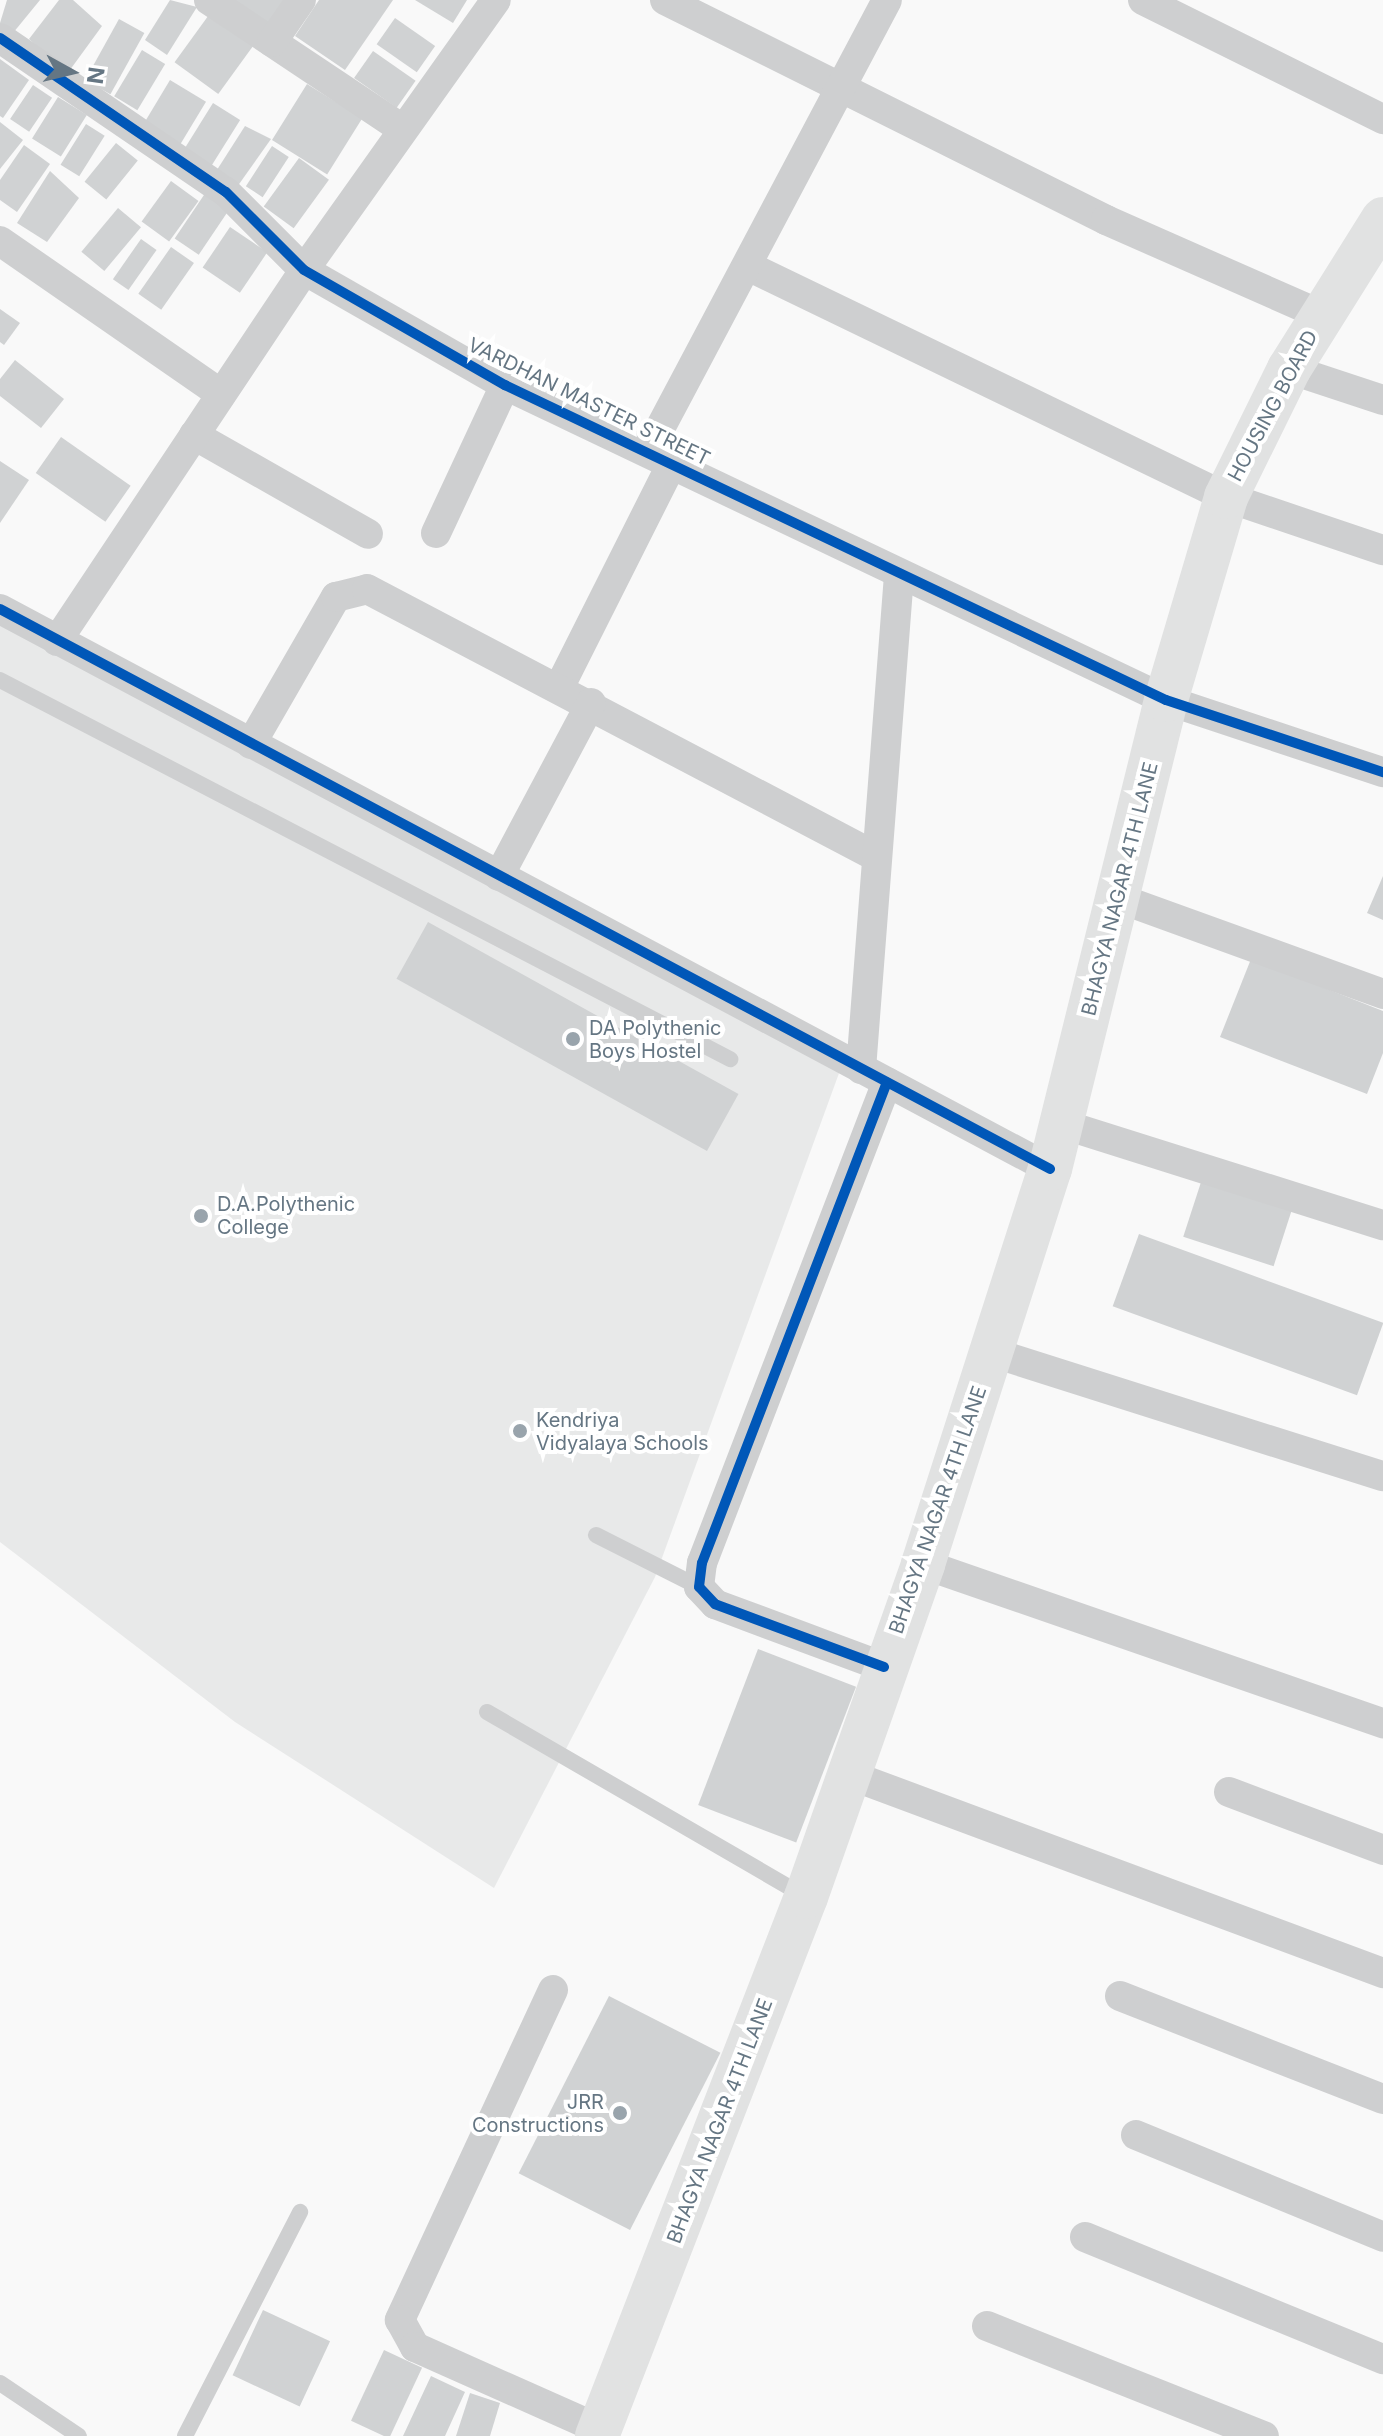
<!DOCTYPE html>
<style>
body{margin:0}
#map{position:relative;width:1383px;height:2436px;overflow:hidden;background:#f9f9f9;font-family:Inter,sans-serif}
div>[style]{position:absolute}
.built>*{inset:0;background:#e8e9e9}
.building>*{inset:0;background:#d0d2d3;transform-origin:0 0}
.lane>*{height:16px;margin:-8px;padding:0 8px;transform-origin:8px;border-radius:8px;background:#cecfd0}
.street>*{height:30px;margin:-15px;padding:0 15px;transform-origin:15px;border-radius:15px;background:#cecfd0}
.secondary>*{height:44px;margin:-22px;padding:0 22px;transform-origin:22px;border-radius:22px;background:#e1e2e2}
.cycleway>*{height:10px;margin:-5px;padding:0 5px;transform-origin:5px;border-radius:5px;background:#0057b8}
.dots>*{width:22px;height:22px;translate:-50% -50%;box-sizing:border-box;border:4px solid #fff;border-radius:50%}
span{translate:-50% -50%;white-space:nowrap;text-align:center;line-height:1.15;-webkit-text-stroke:8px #fff;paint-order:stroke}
.street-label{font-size:20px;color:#657683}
.poi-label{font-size:20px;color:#657683}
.left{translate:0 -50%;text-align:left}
.right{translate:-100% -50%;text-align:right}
.north{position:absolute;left:32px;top:32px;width:80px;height:80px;-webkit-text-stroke:6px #fff;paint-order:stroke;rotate:98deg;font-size:22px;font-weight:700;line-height:32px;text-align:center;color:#657683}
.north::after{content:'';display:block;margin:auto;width:28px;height:36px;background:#657683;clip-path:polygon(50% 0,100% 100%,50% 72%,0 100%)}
</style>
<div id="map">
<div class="built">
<div style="clip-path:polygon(0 618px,842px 1065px,655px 1577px,494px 1888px,235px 1722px,0 1542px)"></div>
</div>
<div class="building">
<div style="clip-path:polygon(7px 0,40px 0,13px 33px,0 23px)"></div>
<div style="clip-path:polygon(59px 0,73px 0,102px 26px,67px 74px,29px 39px)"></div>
<div style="clip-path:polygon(170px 0,197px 7px,167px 55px,145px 40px)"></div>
<div style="clip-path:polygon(232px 0,293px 0,271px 30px)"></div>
<div style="clip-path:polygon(319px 0,393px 0,345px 70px,295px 36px)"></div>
<div style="clip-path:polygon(415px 0,467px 0,453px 23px)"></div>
<div style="left:211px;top:12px;width:54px;height:62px;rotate:36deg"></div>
<div style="left:395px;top:18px;width:49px;height:32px;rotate:35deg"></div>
<div style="left:119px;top:19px;width:29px;height:70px;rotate:29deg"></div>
<div style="left:142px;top:50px;width:27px;height:54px;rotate:31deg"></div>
<div style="left:373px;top:51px;width:52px;height:33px;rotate:35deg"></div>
<div style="clip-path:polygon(0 59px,29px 80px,3px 118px,0 116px)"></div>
<div style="left:170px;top:80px;width:42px;height:51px;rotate:31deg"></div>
<div style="left:307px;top:84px;width:65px;height:66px;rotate:32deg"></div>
<div style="left:33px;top:85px;width:23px;height:41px;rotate:34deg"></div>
<div style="left:58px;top:97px;width:34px;height:49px;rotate:32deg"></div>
<div style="left:213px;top:103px;width:32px;height:55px;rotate:32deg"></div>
<div style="clip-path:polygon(0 122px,23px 140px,0 169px)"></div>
<div style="left:86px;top:124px;width:22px;height:48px;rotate:32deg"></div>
<div style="clip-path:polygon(245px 126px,271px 139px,237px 187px,215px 173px)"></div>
<div style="left:116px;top:143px;width:28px;height:50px;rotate:39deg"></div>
<div style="clip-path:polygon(24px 145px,50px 164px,17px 212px,0 200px,0 180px)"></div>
<div style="left:272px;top:146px;width:20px;height:48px;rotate:33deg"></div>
<div style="left:299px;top:158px;width:37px;height:60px;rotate:36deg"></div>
<div style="clip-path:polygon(50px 171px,79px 198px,47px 242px,17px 223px)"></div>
<div style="left:171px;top:181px;width:34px;height:50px;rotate:36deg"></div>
<div style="left:206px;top:192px;width:29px;height:56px;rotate:34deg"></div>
<div style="left:118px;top:208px;width:30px;height:57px;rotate:40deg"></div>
<div style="left:230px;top:227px;width:45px;height:49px;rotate:34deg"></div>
<div style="left:141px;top:239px;width:19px;height:49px;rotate:35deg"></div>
<div style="left:171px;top:247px;width:28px;height:57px;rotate:35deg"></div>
<div style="clip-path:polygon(0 309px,20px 323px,4px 345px,0 342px)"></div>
<div style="clip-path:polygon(15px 360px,64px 399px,41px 428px,0 396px,0 379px)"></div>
<div style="left:61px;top:437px;width:85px;height:44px;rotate:35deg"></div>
<div style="clip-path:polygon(0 461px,29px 480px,0 523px)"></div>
<div style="clip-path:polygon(1383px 876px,1383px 920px,1367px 913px)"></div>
<div style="left:428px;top:922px;width:355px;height:65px;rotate:29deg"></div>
<div style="clip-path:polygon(1251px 959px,1383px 1011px,1383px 1053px,1367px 1094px,1220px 1037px)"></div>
<div style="left:1203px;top:1176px;width:95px;height:64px;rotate:18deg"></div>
<div style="left:1139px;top:1234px;width:260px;height:77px;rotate:20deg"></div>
<div style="left:758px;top:1649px;width:105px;height:167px;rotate:21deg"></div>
<div style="left:609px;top:1996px;width:125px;height:199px;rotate:27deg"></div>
<div style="left:263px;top:2310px;width:74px;height:72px;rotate:25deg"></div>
<div style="left:384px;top:2350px;width:42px;height:78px;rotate:25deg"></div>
<div style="clip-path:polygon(431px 2376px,465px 2392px,445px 2436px,403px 2436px)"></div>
<div style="clip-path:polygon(470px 2393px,500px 2403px,490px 2436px,456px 2436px)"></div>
</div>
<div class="lane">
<div style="left:0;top:680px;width:823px;rotate:27.44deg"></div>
<div style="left:596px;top:1535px;width:115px;rotate:26.8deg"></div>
<div style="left:487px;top:1712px;width:367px;rotate:30.1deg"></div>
<div style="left:0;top:2383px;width:95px;rotate:33.9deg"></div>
<div style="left:185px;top:2436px;width:252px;rotate:-62.8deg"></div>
</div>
<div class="street">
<div style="left:209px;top:0;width:231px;rotate:33.7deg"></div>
<div style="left:665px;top:0;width:493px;rotate:26.5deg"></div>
<div style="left:1106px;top:220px;width:235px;rotate:23.8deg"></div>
<div style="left:1143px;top:0;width:268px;rotate:26.4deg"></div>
<div style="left:0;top:38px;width:273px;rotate:34.3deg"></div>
<div style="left:226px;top:192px;width:110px;rotate:45deg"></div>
<div style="left:304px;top:270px;width:232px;rotate:29.8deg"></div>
<div style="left:505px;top:385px;width:732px;rotate:25.48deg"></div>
<div style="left:1166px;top:700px;width:229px;rotate:18.4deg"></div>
<div style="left:272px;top:42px;width:51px;rotate:-55.4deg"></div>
<div style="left:0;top:241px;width:269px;rotate:34.7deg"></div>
<div style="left:750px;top:267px;width:529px;rotate:25.79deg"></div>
<div style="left:1226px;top:497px;width:166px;rotate:18.7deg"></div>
<div style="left:1289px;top:369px;width:99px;rotate:18.3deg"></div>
<div style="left:194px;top:435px;width:200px;rotate:29.6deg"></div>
<div style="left:648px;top:451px;width:510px;rotate:-62.08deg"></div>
<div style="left:436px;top:533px;width:163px;rotate:-65deg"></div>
<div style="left:0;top:609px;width:1190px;rotate:28.07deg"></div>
<div style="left:57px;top:641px;width:446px;rotate:-56.3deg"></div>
<div style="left:304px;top:270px;width:331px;rotate:-54.6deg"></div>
<div style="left:560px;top:686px;width:250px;rotate:-63.3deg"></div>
<div style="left:251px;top:744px;width:170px;rotate:-60deg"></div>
<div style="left:336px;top:597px;width:32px;rotate:-14deg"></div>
<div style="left:367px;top:589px;width:576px;rotate:27.72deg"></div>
<div style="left:499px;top:876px;width:196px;rotate:-62deg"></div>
<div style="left:1118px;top:898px;width:282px;rotate:19.9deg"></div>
<div style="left:861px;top:1069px;width:493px;rotate:-85.6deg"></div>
<div style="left:1062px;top:1124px;width:337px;rotate:17.5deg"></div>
<div style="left:991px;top:1352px;width:411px;rotate:17.6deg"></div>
<div style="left:923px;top:1564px;width:487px;rotate:19.1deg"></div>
<div style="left:884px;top:1667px;width:180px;rotate:-159.6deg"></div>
<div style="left:715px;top:1604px;width:23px;rotate:-133deg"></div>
<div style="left:699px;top:1587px;width:24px;rotate:-83deg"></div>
<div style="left:702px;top:1563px;width:515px;rotate:-68.96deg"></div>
<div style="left:850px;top:1775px;width:569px;rotate:20.38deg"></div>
<div style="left:1229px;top:1792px;width:165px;rotate:20.6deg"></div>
<div style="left:553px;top:1990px;width:364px;rotate:114.9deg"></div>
<div style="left:400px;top:2320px;width:31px;rotate:61deg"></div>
<div style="left:415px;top:2347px;width:201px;rotate:24deg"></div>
<div style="left:1120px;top:1996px;width:282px;rotate:21.4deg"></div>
<div style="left:1136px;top:2135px;width:267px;rotate:22.4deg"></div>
<div style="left:1085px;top:2237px;width:322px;rotate:22.3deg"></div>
<div style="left:987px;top:2326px;width:298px;rotate:21.7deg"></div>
</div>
<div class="secondary">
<div style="left:597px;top:2436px;width:578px;rotate:-68.81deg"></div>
<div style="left:806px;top:1897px;width:353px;rotate:-70.6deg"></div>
<div style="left:923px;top:1564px;width:415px;rotate:-72.2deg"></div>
<div style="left:1050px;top:1169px;width:483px;rotate:-76.1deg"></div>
<div style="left:1166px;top:700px;width:212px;rotate:-73.5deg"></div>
<div style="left:1226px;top:497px;width:143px;rotate:-63.8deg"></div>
<div style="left:1289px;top:369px;width:177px;rotate:-57.9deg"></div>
</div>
<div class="cycleway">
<div style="left:0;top:38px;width:273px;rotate:34.3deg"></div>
<div style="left:226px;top:192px;width:110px;rotate:45deg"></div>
<div style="left:304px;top:270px;width:232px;rotate:29.8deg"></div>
<div style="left:505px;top:385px;width:732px;rotate:25.48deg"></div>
<div style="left:1166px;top:700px;width:229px;rotate:18.4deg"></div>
<div style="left:0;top:609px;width:1190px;rotate:28.07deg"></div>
<div style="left:884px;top:1667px;width:180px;rotate:-159.6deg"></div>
<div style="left:715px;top:1604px;width:23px;rotate:-133deg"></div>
<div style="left:699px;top:1587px;width:24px;rotate:-83deg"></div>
<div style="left:702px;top:1563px;width:515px;rotate:-68.96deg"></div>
</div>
<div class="dots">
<div style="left:573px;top:1039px;background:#99a4ac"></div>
<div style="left:201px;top:1216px;background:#99a4ac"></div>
<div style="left:520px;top:1431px;background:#99a4ac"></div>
<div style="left:620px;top:2113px;background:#99a4ac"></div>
</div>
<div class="street-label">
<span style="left:589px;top:402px;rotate:26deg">VARDHAN MASTER STREET</span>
<span style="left:1273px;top:406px;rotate:-62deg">HOUSING BOARD</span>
<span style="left:1120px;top:889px;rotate:-76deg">BHAGYA NAGAR 4TH LANE</span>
<span style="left:938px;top:1510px;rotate:-71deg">BHAGYA NAGAR 4TH LANE</span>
<span style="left:720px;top:2121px;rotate:-69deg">BHAGYA NAGAR 4TH LANE</span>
</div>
<div class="poi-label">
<span class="left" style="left:589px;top:1040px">DA Polythenic<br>Boys Hostel</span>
<span class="left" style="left:217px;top:1216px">D.A.Polythenic<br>College</span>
<span class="left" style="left:536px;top:1432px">Kendriya<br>Vidyalaya Schools</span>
<span class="right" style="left:604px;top:2114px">JRR<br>Constructions</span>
</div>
<div class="north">N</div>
</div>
